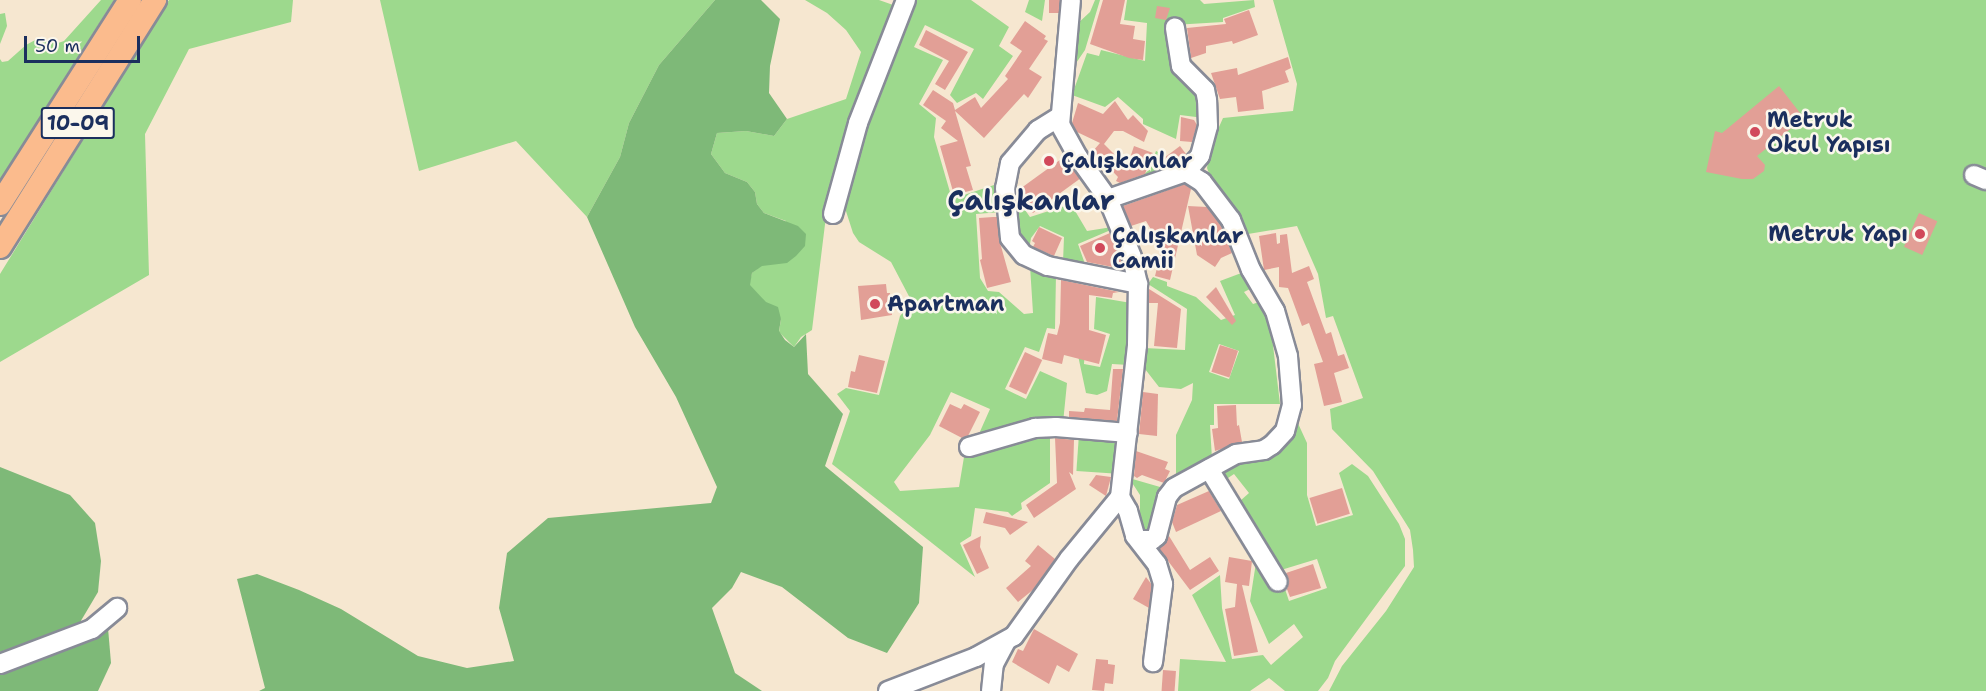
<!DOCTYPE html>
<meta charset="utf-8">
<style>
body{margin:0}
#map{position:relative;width:1986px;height:691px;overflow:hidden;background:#f6e7d0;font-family:"Shantell Sans",sans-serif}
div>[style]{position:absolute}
.green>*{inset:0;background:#9dd98d;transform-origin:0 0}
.forest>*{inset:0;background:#7eb978}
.building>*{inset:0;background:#e29f96;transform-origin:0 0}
.roads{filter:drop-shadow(2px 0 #888b97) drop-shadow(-2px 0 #888b97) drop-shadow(0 2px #888b97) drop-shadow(0 -2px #888b97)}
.minor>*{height:18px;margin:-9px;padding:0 9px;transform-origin:9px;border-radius:9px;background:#fff}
.major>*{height:22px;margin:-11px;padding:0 11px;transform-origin:11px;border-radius:11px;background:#fbbb8d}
.dots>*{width:16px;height:16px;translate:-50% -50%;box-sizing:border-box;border:3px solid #fbf7ec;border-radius:50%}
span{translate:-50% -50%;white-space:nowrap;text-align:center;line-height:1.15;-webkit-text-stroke:5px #fbf7ec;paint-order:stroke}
.shield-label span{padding:2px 4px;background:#fbf7ec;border:2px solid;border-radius:4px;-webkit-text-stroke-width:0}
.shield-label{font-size:21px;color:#1b2f5e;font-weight:700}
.poi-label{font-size:22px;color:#1b2f5e;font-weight:700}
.left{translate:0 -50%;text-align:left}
.right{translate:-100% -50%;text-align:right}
.district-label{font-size:28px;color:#1b2f5e;font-weight:700}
.scale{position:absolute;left:24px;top:36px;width:116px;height:27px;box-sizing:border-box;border:3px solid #1b2f5e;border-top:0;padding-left:8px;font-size:18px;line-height:21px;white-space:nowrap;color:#1b2f5e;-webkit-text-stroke:4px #fbf7ec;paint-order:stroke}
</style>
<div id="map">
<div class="green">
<div style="clip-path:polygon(101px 0,114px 0,0 180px,0 59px,2px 62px,8px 61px,26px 45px,37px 39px,58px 43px,64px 41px)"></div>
<div style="clip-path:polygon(169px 0,293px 0,291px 22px,189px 49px,145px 134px,149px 275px,0 362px,0 274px)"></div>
<div style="clip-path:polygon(380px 0,715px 0,659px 65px,629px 123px,620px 157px,587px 217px,516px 141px,419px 171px)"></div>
<div style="clip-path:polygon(805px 0,879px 0,896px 6px,828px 200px,812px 330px,801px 337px,794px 347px,779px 332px,781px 319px,749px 285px,752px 273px,762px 265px,786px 221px,764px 213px,757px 204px,755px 192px,747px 182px,725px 173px,711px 154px,717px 133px,746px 131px,774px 136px,787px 119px,846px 99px,861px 52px,846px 30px,827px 13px)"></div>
<div style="clip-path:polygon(914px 0,971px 0,1009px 27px,999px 46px,1013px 56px,983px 99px,976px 93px,957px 103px,950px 95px,974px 49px,925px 25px,914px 47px,943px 60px,919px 104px,936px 118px,934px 137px,952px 199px,997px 184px,1001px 212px,976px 214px,980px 278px,988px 291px,999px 292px,1024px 314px,1033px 313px,1030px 266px,1056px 274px,1055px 329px,1047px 328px,1039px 352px,1025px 347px,1005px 389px,1026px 399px,1040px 371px,1067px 383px,1063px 423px,978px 436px,990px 409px,951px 392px,930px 435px,894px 482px,900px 491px,959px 487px,965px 451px,1050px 433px,1050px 483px,1021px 503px,1022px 509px,1012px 516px,1008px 512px,975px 508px,971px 536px,960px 543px,975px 577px,832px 464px,850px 411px,837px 394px,846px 388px,879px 395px,900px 316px,912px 302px,891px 262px,859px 242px,853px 233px,843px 202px,863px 125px)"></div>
<div style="clip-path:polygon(1029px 0,1045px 0,1042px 21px,1025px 12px)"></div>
<div style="clip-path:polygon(1095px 0,1100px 0,1085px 50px,1072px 69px,1075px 26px,1090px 12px)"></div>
<div style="clip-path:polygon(1127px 0,1200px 0,1204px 4px,1254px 0,1255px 7px,1223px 18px,1223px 22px,1173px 25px,1204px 118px,1180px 115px,1176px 139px,1143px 124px,1143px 119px,1118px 97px,1105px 107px,1072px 95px,1087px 53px,1099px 56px,1101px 50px,1145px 61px,1147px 23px,1124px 20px)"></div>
<div style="clip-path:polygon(1273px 0,1986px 0,1986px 691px,1329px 691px,1342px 666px,1386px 611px,1414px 567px,1413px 550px,1410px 530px,1373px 471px,1332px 429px,1330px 409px,1363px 398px,1333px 316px,1326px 318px,1318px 274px,1297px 226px,1248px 234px,1211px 179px,1207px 168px,1211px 145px,1223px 118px,1293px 111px,1297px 84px)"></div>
<div style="clip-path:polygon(5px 13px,7px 26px,0 44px,0 14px)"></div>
<div style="clip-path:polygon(1156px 151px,1162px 154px,1162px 160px,1170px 174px,1140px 185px,1143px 175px,1149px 170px)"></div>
<div style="clip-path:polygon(1013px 193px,1030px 217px,1071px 204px,1087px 231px,1112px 227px,1113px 229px,1078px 244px,1085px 264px,1081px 268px,1063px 262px,1064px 237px,1040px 226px,1031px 238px,1029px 250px,1017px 238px)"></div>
<div style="clip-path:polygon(evenodd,1244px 272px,1254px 287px,1244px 292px,1253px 304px,1262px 301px,1270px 320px,1280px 404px,1214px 404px,1214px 425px,1210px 425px,1212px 459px,1176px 479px,1176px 435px,1192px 400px,1193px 383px,1181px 389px,1159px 387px,1145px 369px,1144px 348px,1185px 350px,1187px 309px,1148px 284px,1153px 277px,1167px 282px,1167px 286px,1196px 297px,1221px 320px,1235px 315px,1220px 281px,1244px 272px,1219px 344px,1239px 351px,1229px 379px,1209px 372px,1219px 344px)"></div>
<div style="clip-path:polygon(1096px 297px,1131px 303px,1129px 365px,1112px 364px,1107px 391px,1097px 395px,1086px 393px,1076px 346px,1085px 348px,1084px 364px,1100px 367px,1110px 334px,1094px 329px)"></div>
<div style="clip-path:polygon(1296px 419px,1307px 443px,1307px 495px,1316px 526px,1353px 515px,1339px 473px,1352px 464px,1368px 476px,1399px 524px,1405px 539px,1405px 566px,1335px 661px,1328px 678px,1318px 691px,1285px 691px,1269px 678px,1250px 691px,1178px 691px,1180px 659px,1226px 662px,1192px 595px,1220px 575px,1222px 608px,1232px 659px,1263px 655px,1271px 665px,1303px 637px,1294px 624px,1269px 644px,1250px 601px,1257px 556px,1284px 586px,1289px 601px,1327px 588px,1317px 559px,1281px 570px,1251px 527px,1240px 501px,1249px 493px,1234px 474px,1225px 480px,1218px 472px,1247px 457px)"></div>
<div style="left:1079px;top:434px;width:41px;height:37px;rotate:4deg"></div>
<div style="clip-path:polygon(1129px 478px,1167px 489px,1154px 506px,1146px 534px,1140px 529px,1140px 495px)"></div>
</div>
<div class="forest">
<div style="clip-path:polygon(715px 0,761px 0,780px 19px,770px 66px,769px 93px,787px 119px,774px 136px,746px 131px,717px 133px,711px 154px,725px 173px,747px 182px,755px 192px,757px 204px,764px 213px,798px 226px,806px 234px,805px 246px,796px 256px,787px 263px,762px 266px,752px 273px,750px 285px,766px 302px,778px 307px,781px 319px,779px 331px,785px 340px,794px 347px,806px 334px,808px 374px,843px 414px,825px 466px,923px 547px,919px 603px,887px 653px,848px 638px,782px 587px,741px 572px,732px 588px,712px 608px,735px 673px,762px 691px,259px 691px,265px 688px,237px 579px,257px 574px,299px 590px,341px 609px,418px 656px,467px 668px,514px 661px,499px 608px,507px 553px,548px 518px,711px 503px,717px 487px,676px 397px,635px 327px,587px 217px,620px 157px,629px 123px,659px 65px)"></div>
<div style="clip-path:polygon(0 467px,70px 495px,95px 523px,101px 561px,98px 592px,79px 624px,0 652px)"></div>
<div style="clip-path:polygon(108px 628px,111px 663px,98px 691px,0 691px,0 670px)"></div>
</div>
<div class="building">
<div style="left:1049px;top:0;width:11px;height:13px"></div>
<div style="clip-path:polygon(1103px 0,1125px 0,1120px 24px,1135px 26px,1133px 39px,1145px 41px,1143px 60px,1129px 58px,1090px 44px)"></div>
<div style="clip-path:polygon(1157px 6px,1170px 8px,1166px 20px,1155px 18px)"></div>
<div style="clip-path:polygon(1249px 10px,1258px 35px,1233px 44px,1232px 41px,1206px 46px,1206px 53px,1191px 58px,1187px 28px,1226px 24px,1224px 19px)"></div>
<div style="clip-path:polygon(1025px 21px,1046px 36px,1044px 39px,1048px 41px,1029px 69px,1042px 77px,1028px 98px,1024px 94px,984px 138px,955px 111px,971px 166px,966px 167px,973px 190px,954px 195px,940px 146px,958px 141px,941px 128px,946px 121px,923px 105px,933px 90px,953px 103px,955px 110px,975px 97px,981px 108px,1008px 79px,1005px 76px,1022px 51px,1010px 43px)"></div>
<div style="clip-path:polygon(926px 30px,968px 52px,945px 90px,935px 84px,949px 61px,919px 45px)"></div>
<div style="clip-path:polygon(1288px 57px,1291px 68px,1285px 71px,1289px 82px,1262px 91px,1264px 109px,1238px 112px,1236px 97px,1220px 99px,1211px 73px,1237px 68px,1238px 75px)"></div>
<div style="clip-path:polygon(1779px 86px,1804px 118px,1757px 156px,1765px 165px,1764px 171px,1753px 179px,1742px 179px,1706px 172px,1715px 131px,1722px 133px)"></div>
<div style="clip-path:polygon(1115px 101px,1128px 120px,1133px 115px,1148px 131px,1144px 142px,1123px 131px,1114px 131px,1104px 144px,1127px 167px,1134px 146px,1153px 153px,1145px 174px,1120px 183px,1116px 181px,1118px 177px,1093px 151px,1100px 143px,1077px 132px,1072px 123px,1078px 103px,1103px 114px)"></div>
<div style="clip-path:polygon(1181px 117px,1194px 120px,1197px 125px,1192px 142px,1180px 141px)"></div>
<div style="clip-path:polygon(1180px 146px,1186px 154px,1179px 162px,1170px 166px,1164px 158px)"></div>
<div style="left:1064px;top:157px;width:27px;height:58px;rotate:54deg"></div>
<div style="clip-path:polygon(1185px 184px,1191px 189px,1170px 280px,1155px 276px,1162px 248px,1146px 221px,1131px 226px,1123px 206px)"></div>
<div style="clip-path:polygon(1188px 206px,1207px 207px,1221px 226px,1232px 253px,1221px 258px,1215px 267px,1197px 255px)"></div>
<div style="left:1919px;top:213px;width:20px;height:37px;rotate:24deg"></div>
<div style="clip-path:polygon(993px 217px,997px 217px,999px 239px,1011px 282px,987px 288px,980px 260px,982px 259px,979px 218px)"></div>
<div style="clip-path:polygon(1039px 227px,1062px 238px,1054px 256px,1033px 247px,1035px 243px,1032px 241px)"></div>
<div style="clip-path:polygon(1110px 233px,1121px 260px,1123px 269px,1087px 262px,1080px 246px)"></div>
<div style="clip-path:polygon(1276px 233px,1277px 244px,1280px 243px,1280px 235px,1287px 234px,1292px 273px,1309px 266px,1314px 279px,1307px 282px,1326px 334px,1331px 332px,1338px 356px,1344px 354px,1349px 368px,1334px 373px,1342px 402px,1324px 406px,1314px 364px,1323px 362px,1309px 323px,1302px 326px,1288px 288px,1279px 287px,1279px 267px,1264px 270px,1259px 236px)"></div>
<div style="clip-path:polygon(1061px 280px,1119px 292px,1113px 293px,1112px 298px,1089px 295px,1089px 330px,1106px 335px,1099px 364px,1064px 355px,1062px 364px,1042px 359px,1048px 333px,1057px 335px,1060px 323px)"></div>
<div style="clip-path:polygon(886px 284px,887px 293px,890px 293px,892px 315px,861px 320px,858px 286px)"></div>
<div style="clip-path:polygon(1216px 287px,1236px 321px,1232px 325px,1206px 297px)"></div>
<div style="clip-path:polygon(1149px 289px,1181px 309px,1177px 348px,1154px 346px,1158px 303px,1149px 303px)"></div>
<div style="left:1220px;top:345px;width:19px;height:28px;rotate:18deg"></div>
<div style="left:1025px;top:352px;width:19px;height:38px;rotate:25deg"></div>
<div style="clip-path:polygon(859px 355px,885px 361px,877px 393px,848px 387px,851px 371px,855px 372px)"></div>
<div style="clip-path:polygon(1113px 369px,1123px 369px,1117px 421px,1069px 417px,1069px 411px,1084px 412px,1085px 408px,1110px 410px)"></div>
<div style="clip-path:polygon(1143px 392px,1158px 394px,1157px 436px,1139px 434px)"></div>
<div style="clip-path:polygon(950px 404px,961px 409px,964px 404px,980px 412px,968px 436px,962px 438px,939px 426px)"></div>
<div style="clip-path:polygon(1236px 405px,1237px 426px,1239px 425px,1242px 442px,1215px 451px,1212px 429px,1218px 428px,1217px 406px)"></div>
<div style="clip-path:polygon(1055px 438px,1074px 440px,1073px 475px,1069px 472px,1076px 489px,1034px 518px,1026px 505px,1057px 483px)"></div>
<div style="clip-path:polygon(1136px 451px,1168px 462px,1165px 469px,1170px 471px,1164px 483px,1142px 475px,1137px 478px,1134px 476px)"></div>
<div style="clip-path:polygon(1096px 475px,1111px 477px,1106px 496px,1089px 485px)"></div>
<div style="left:1342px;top:488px;width:27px;height:34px;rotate:73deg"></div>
<div style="clip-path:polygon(1209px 491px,1221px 511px,1176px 532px,1172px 522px,1177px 505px)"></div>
<div style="clip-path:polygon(986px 512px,1028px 522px,1010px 535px,1005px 528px,983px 523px)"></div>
<div style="clip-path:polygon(981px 536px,980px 547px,989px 568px,977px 574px,963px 545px)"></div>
<div style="clip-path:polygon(1169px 536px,1190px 570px,1210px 557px,1219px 571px,1190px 590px,1159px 549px)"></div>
<div style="clip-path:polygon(1038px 545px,1055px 559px,1034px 589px,1018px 602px,1006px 588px,1031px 566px,1025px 561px)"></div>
<div style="clip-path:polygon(1229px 557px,1252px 561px,1249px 586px,1242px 585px,1258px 652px,1234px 656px,1225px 609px,1235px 607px,1237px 584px,1225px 582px)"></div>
<div style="clip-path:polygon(1313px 564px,1321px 588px,1290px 597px,1287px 589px,1289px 581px,1286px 573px)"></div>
<div style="clip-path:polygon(1146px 577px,1152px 585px,1149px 608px,1133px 599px)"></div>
<div style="clip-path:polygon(1034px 629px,1078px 654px,1069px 672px,1057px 665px,1049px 684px,1012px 662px,1018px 649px,1023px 651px)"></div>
<div style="clip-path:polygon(1096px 659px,1108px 660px,1108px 664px,1115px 665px,1113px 684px,1105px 683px,1104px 691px,1092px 690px)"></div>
<div style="left:1163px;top:670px;width:13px;height:21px;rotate:4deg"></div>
</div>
<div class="roads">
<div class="minor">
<div style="left:1059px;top:117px;width:25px;rotate:148deg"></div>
<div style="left:1038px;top:130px;width:43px;rotate:130.3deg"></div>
<div style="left:1010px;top:163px;width:25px;rotate:101deg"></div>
<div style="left:1005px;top:188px;width:50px;rotate:84.3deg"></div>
<div style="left:1010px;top:238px;width:22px;rotate:51deg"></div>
<div style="left:1024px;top:255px;width:26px;rotate:25deg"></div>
<div style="left:1048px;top:266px;width:92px;rotate:11.3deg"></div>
<div style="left:1974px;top:175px;width:13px;rotate:23deg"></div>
<div style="left:1108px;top:199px;width:83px;rotate:-19.1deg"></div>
<div style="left:1186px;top:172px;width:21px;rotate:-49deg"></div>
<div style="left:1200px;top:156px;width:31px;rotate:-75deg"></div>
<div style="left:1208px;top:126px;width:26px;rotate:-92deg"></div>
<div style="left:1207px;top:100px;width:10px;rotate:-101deg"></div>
<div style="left:1205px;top:90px;width:34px;rotate:-135deg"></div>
<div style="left:1181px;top:66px;width:39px;rotate:-99deg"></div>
<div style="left:833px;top:214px;width:94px;rotate:-74.6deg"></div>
<div style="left:858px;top:123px;width:132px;rotate:-68.7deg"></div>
<div style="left:969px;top:447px;width:69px;rotate:-16.1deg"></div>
<div style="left:1035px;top:428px;width:21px;rotate:-3deg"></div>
<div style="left:1056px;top:427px;width:72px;rotate:4.8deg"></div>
<div style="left:1209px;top:469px;width:132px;rotate:58.6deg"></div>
<div style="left:1120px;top:497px;width:16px;rotate:60deg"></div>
<div style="left:1128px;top:511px;width:26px;rotate:74deg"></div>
<div style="left:1135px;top:536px;width:36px;rotate:52deg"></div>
<div style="left:1157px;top:564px;width:21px;rotate:73deg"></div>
<div style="left:1163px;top:584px;width:79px;rotate:97.3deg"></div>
<div style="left:1141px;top:540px;width:11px"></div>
<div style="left:1152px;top:540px;width:6px;rotate:-39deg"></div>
<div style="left:1157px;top:536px;width:40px;rotate:-75.6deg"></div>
<div style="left:1167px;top:497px;width:11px;rotate:-52deg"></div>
<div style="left:1174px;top:488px;width:71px;rotate:-28.7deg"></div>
<div style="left:1236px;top:454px;width:28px;rotate:-8deg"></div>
<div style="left:1264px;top:450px;width:9px;rotate:-32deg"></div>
<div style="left:1272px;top:445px;width:19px;rotate:-47deg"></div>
<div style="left:1285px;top:431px;width:27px;rotate:-75deg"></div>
<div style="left:1292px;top:405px;width:49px;rotate:-94.7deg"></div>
<div style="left:1288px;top:356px;width:47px;rotate:-106.1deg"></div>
<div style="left:1275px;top:311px;width:48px;rotate:-120.3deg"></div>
<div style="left:1251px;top:270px;width:54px;rotate:-111.8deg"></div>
<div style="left:1231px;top:220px;width:48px;rotate:-127.3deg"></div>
<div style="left:1202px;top:182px;width:19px;rotate:-148deg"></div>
<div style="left:0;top:664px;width:98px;rotate:-20.8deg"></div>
<div style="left:92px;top:629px;width:33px;rotate:-40deg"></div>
<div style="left:888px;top:691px;width:94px;rotate:-21.1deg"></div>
<div style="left:976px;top:657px;width:43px;rotate:-28.9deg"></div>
<div style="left:1014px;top:636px;width:95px;rotate:-54.5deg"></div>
<div style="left:1069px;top:559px;width:80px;rotate:-50.6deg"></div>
<div style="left:1120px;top:497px;width:153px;rotate:-83.6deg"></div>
<div style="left:1137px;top:345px;width:61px;rotate:-89.1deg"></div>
<div style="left:1138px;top:284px;width:28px;rotate:-103deg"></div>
<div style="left:1132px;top:257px;width:63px;rotate:-112.5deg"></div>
<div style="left:1108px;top:199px;width:52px;rotate:-125.5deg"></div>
<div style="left:1078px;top:157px;width:37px;rotate:-119deg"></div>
<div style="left:1060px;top:125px;width:125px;rotate:-85deg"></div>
<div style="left:991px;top:691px;width:27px;rotate:-84deg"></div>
<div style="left:994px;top:664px;width:24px;rotate:-62deg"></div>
</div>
<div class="major">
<div style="left:0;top:204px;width:242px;rotate:-57.5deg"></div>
<div style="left:0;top:247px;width:292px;rotate:-57.9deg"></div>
</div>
</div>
<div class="dots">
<div style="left:1755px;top:132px;background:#d1495b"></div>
<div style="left:1049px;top:161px;background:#d1495b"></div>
<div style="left:1920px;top:234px;background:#d1495b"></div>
<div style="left:1100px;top:248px;background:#d1495b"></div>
<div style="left:875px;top:304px;background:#d1495b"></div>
</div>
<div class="shield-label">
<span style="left:78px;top:123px">10-09</span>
</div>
<div class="poi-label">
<span class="left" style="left:1767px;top:132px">Metruk<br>Okul Yapısı</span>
<span class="left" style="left:1061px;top:161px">Çalışkanlar</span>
<span class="right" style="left:1908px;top:234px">Metruk Yapı</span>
<span class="left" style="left:1112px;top:248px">Çalışkanlar<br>Camii</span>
<span class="left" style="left:887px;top:304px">Apartman</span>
</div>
<div class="district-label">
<span style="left:1031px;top:200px">Çalışkanlar</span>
</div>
<div class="scale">50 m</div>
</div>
